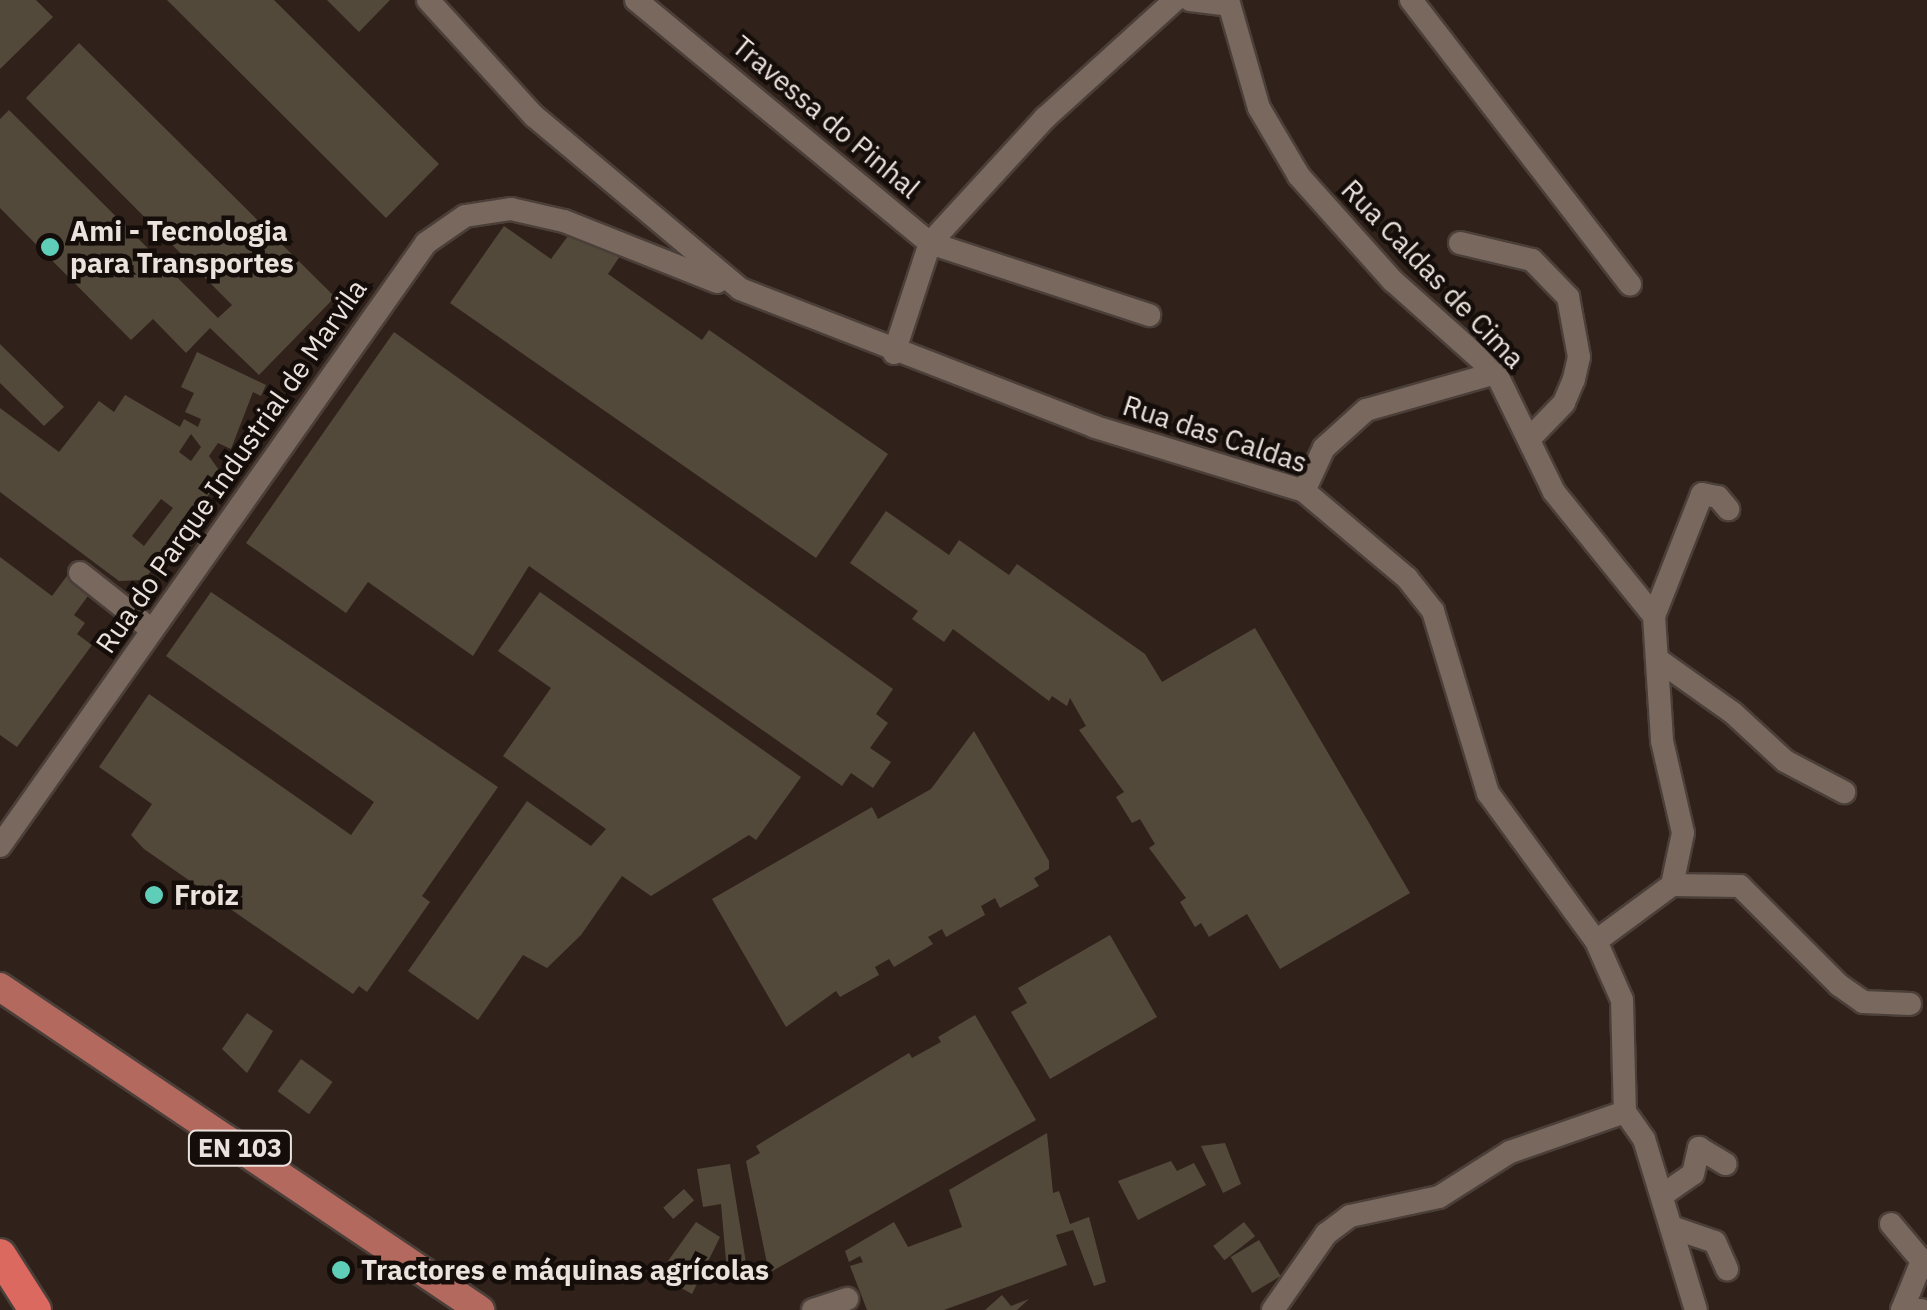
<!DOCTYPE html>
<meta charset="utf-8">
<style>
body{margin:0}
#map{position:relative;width:1927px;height:1310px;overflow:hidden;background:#30221a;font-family:"IBM Plex Sans",sans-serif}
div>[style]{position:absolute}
.building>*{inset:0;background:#53493b;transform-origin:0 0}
.roads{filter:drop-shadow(2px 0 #4b3f39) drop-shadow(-2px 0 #4b3f39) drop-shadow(0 2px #4b3f39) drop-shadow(0 -2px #4b3f39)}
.minor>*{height:22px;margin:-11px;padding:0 11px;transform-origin:11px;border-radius:11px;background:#79685e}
.major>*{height:28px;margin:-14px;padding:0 14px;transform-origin:14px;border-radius:14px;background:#b4695f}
.highway>*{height:32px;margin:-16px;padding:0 16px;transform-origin:16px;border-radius:16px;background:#dc695f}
.dots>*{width:28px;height:28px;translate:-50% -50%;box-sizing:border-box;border:5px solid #140d0a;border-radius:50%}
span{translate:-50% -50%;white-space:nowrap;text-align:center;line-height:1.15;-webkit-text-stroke:9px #140d0a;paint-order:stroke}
.shield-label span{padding:2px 8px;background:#140d0a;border:2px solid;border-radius:8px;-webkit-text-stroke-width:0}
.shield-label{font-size:25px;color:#ece2dd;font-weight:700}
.street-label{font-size:28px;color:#ece2dd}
.poi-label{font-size:28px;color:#ece2dd;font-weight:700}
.left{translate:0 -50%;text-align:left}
</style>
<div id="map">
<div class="building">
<div style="clip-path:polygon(0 0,36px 0,53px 17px,0 69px)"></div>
<div style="clip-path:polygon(167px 0,274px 0,439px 164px,386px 218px)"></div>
<div style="clip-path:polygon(327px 0,390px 0,359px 32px)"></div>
<div style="clip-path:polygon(79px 43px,335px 297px,259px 375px,210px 328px,186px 353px,153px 319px,131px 340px,0 208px,0 119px,9px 110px,218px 318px,232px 305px,26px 98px)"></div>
<div style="clip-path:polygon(504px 226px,551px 259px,568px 236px,622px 253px,608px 274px,702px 340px,709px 330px,888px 454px,816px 558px,450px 303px)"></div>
<div style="clip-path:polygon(394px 332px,893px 689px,876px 714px,888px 723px,870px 748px,891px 762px,873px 788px,851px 773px,842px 786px,529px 566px,473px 656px,368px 582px,346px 613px,246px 543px)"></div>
<div style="clip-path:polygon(0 344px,64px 407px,44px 426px,0 383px)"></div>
<div style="clip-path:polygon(evenodd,197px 352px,266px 385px,261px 396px,253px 392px,231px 449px,218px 443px,209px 456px,223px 476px,144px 580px,119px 581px,0 492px,0 408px,59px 452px,99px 401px,114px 412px,125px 395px,180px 427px,184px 419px,198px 427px,201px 419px,185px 412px,194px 393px,181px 387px,197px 352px,191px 434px,201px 447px,191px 461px,179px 452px,191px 434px,197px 352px,161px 499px,173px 508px,144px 546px,132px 536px,161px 499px)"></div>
<div style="clip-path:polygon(886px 511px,949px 555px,959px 540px,1009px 575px,1017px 564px,1145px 654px,1162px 682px,1255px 628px,1410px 893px,1280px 969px,1247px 914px,1209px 937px,1201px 923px,1195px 927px,1180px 902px,1186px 898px,1149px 848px,1155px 844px,1140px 819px,1132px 823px,1116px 797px,1124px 792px,1079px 730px,1086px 726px,1070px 698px,1067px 706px,1052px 696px,1049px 701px,953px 629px,944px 642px,912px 619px,918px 611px,850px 563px)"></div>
<div style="clip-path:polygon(0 557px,52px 596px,70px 572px,93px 589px,74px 615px,85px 623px,77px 634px,92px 645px,17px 747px,0 735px)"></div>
<div style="clip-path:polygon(211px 592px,498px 787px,422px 896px,430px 902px,367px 992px,359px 986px,353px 994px,144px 849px,131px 835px,152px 804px,99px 767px,149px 694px,351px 835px,374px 802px,166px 656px)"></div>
<div style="clip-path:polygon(540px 592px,801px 777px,756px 840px,749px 835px,651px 896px,622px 876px,581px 935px,547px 968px,523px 955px,478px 1020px,408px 971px,527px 801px,591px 846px,606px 829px,503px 756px,551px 688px,498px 651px)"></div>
<div style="clip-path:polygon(974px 731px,1049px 861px,1049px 869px,1034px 878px,1039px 886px,1000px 908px,995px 898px,981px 906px,985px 915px,946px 937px,942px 929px,928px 937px,933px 944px,894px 967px,889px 959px,875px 967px,879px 975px,840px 997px,836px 991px,786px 1027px,712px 899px,872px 807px,878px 819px,931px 789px)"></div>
<div style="clip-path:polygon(1110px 935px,1157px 1017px,1050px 1079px,1011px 1012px,1027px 1003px,1018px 988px)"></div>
<div style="clip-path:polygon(247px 1013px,273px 1031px,247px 1073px,222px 1049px)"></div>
<div style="clip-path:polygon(975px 1015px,1036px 1120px,769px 1273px,746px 1161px,760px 1153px,756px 1146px,909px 1053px,912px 1058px,941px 1042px,938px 1037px)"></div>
<div style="left:301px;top:1059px;width:39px;height:40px;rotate:36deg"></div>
<div style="clip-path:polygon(1047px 1133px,1053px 1193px,1059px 1191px,1070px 1224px,1089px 1217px,1106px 1282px,1094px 1286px,1073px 1230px,1056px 1235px,1067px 1265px,944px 1310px,867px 1310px,850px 1266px,863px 1262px,860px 1256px,849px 1262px,845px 1251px,894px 1222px,908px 1247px,962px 1227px,949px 1190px)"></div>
<div style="clip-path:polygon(1225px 1143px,1241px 1184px,1223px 1193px,1201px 1146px)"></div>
<div style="clip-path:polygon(1171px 1161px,1177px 1171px,1194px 1163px,1206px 1185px,1138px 1220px,1118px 1181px)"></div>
<div style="clip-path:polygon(730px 1164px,747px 1269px,727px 1272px,721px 1204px,703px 1207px,697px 1169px)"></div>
<div style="left:684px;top:1189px;width:15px;height:28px;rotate:48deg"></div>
<div style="clip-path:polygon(696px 1222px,720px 1237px,692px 1294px,658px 1275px)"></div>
<div style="left:1244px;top:1222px;width:18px;height:39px;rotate:52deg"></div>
<div style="left:1259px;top:1240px;width:42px;height:33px;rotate:59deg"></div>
<div style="clip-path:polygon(1002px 1295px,1011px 1306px,1029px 1299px,1017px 1310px,985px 1310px)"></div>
</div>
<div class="roads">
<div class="minor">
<div style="left:428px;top:0;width:157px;rotate:47.6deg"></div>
<div style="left:534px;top:116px;width:269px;rotate:40deg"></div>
<div style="left:740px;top:289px;width:381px;rotate:21.2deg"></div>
<div style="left:1095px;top:427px;width:219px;rotate:17deg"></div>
<div style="left:1304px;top:491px;width:135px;rotate:40.2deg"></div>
<div style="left:1407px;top:578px;width:42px;rotate:51.8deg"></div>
<div style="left:1433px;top:611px;width:190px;rotate:73.2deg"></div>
<div style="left:1488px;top:793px;width:183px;rotate:53.9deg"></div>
<div style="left:1596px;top:941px;width:64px;rotate:66.2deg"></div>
<div style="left:1622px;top:1000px;width:112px;rotate:88.5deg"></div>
<div style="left:636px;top:0;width:381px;rotate:39.6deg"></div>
<div style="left:930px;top:243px;width:231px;rotate:18.2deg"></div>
<div style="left:1190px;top:0;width:39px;rotate:7deg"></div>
<div style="left:1228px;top:0;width:112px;rotate:74deg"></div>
<div style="left:1259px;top:108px;width:79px;rotate:59.5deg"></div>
<div style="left:1299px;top:176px;width:141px;rotate:48.2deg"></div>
<div style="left:1393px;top:281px;width:138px;rotate:41.8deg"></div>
<div style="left:1496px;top:373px;width:132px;rotate:64deg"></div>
<div style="left:1554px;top:492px;width:159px;rotate:51.1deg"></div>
<div style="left:1654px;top:616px;width:125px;rotate:86.3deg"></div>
<div style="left:1662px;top:741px;width:94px;rotate:77.1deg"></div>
<div style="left:1683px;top:833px;width:53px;rotate:101.9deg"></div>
<div style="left:1672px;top:885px;width:94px;rotate:143.6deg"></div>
<div style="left:1411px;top:0;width:359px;rotate:52.4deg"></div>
<div style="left:1460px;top:243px;width:74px;rotate:13.3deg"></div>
<div style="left:1532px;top:260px;width:52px;rotate:45.8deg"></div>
<div style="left:1568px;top:297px;width:61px;rotate:79.6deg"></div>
<div style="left:1579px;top:357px;width:23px;rotate:103deg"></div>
<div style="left:1574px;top:379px;width:26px;rotate:113deg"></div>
<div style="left:1564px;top:403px;width:47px;rotate:134.1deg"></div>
<div style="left:894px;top:353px;width:116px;rotate:-71.9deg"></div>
<div style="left:930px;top:243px;width:170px;rotate:-47.4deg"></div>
<div style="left:1045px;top:118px;width:176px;rotate:-42.2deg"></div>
<div style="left:1304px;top:491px;width:47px;rotate:-65.1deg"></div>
<div style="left:1324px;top:448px;width:57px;rotate:-42.1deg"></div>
<div style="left:1366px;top:410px;width:135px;rotate:-15.9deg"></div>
<div style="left:80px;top:573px;width:92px;rotate:38.4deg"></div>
<div style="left:1654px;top:616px;width:131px;rotate:-68.5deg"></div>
<div style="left:1702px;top:494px;width:16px;rotate:11deg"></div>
<div style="left:1718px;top:497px;width:16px;rotate:50deg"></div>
<div style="left:1657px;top:659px;width:93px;rotate:35.4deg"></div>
<div style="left:1733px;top:713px;width:71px;rotate:42.7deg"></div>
<div style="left:1785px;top:761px;width:67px;rotate:27.7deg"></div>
<div style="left:0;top:846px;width:738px;rotate:-54.76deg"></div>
<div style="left:426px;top:243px;width:47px;rotate:-34.7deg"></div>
<div style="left:465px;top:216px;width:47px;rotate:-8.7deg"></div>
<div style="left:511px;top:209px;width:54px;rotate:12.8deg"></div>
<div style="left:564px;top:221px;width:165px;rotate:21.7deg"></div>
<div style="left:1672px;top:885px;width:68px;rotate:0.8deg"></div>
<div style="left:1740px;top:886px;width:140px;rotate:45deg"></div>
<div style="left:1839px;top:985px;width:29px;rotate:35deg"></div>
<div style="left:1863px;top:1002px;width:47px;rotate:2.4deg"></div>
<div style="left:1625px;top:1112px;width:33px;rotate:55deg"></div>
<div style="left:1644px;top:1139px;width:179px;rotate:73.1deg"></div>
<div style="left:1664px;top:1194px;width:35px;rotate:-35deg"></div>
<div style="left:1693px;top:1174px;width:27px;rotate:-77deg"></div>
<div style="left:1699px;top:1148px;width:31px;rotate:31deg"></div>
<div style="left:1891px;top:1224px;width:48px;rotate:50deg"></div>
<div style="left:1922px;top:1261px;width:53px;rotate:112.2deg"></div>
<div style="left:1902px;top:1310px;width:19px"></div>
<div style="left:1674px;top:1228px;width:43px;rotate:18.9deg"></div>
<div style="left:1715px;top:1242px;width:30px;rotate:66deg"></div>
<div style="left:813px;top:1310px;width:36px;rotate:-18deg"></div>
<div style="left:1273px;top:1310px;width:93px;rotate:-55.1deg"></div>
<div style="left:1326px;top:1234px;width:30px;rotate:-37deg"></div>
<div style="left:1350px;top:1216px;width:91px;rotate:-12.1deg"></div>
<div style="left:1439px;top:1197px;width:84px;rotate:-32.4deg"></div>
<div style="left:1510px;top:1152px;width:122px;rotate:-19.2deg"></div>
</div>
<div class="major">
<div style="left:0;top:987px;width:579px;rotate:33.94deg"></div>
</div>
<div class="highway">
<div style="left:0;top:1255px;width:65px;rotate:57.5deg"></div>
</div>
</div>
<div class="dots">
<div style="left:50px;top:247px;background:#5eceb8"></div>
<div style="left:154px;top:895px;background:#5eceb8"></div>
<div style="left:341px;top:1270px;background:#5eceb8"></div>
</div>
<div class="shield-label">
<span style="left:240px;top:1148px">EN 103</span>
</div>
<div class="street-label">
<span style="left:826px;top:117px;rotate:40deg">Travessa do Pinhal</span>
<span style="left:1433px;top:274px;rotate:46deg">Rua Caldas de Cima</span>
<span style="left:1215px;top:434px;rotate:18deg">Rua das Caldas</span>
<span style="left:231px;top:466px;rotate:-55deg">Rua do Parque Industrial de Marvila</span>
</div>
<div class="poi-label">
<span class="left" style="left:70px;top:247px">Ami - Tecnologia<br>para Transportes</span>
<span class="left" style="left:174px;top:895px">Froiz</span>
<span class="left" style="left:361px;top:1270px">Tractores e máquinas agrícolas</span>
</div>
</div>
